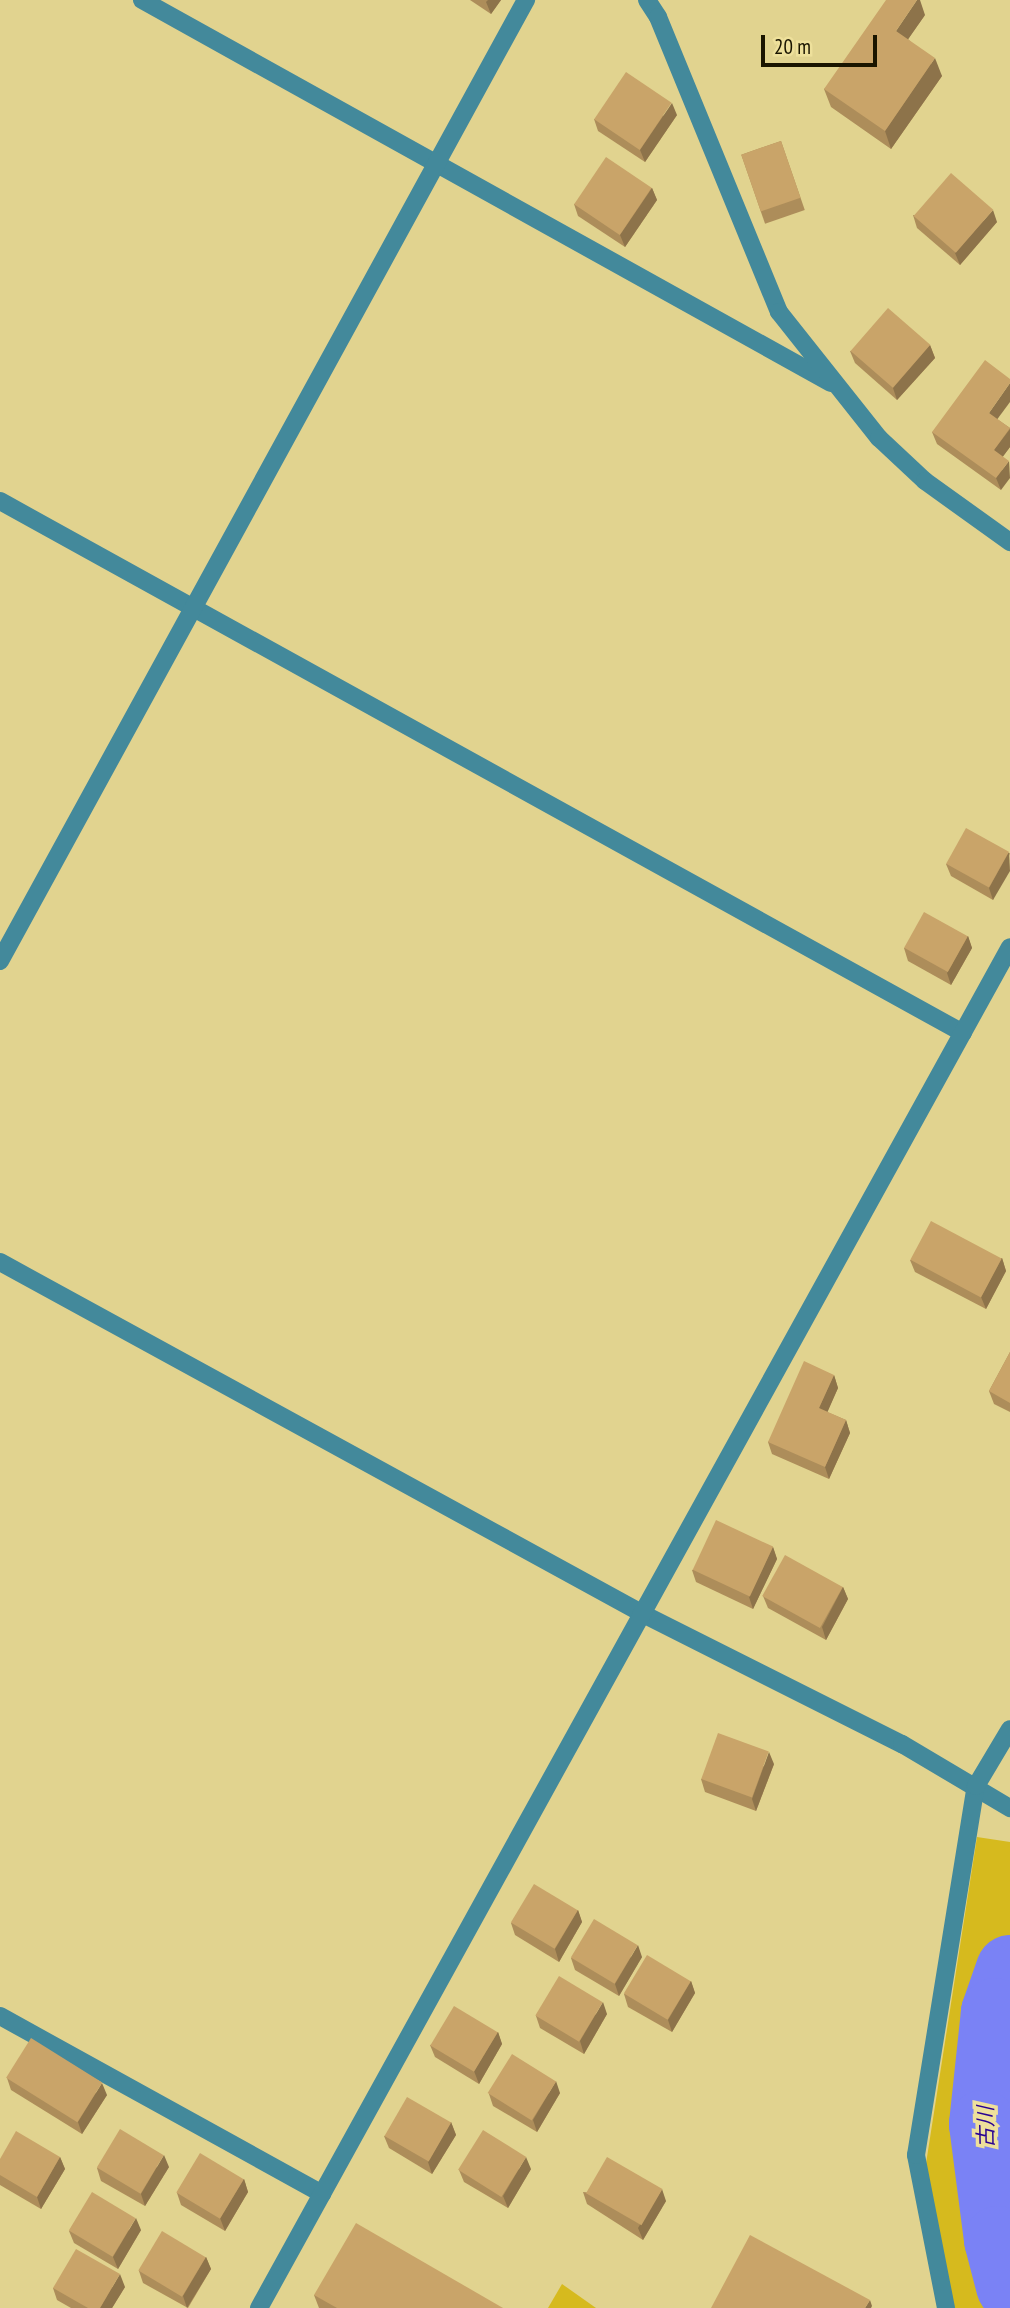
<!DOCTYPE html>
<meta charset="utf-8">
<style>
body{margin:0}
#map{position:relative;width:1010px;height:2308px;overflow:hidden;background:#e1d38f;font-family:"PT Sans Narrow","Noto Sans JP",sans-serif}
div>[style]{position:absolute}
.green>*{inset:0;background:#d6ba1e}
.river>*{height:68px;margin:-34px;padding:0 34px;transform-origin:34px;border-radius:34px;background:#7a82f5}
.minor>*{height:18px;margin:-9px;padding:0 9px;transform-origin:9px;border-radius:9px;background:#43899b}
.wall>*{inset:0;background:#ad8d5a;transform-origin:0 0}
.shaded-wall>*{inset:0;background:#8d734a}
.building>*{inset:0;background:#c9a469;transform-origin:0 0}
span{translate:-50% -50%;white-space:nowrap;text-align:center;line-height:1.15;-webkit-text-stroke:7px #eee09b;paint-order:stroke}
.water-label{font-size:21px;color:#280092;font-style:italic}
.scale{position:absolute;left:761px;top:35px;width:116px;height:32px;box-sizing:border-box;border:4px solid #1a1500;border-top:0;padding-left:9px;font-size:21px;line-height:24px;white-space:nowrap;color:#1a1500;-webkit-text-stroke:5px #eee09b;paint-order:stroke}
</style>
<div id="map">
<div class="green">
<div style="clip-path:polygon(977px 1837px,1010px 1842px,1010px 2308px,945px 2308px,925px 2170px)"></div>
<div style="clip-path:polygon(562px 2284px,596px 2308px,548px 2308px)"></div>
</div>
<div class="river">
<div style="left:1010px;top:1969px;width:46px;rotate:109.2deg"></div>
<div style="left:995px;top:2012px;width:113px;rotate:96.1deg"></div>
<div style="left:983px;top:2124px;width:117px;rotate:82.6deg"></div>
<div style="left:998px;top:2240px;width:48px;rotate:75.4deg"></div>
</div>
<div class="minor">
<div style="left:142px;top:0;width:788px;rotate:29.07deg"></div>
<div style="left:647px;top:0;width:20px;rotate:57deg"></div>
<div style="left:658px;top:17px;width:319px;rotate:67.7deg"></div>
<div style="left:779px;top:312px;width:161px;rotate:51.6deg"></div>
<div style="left:879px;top:438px;width:63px;rotate:43.1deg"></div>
<div style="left:925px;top:481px;width:105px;rotate:35.7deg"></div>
<div style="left:0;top:501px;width:1100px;rotate:28.92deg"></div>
<div style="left:0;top:961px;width:1096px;rotate:-61.31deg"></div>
<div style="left:0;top:1262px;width:735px;rotate:28.69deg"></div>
<div style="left:645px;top:1615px;width:288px;rotate:26.7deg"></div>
<div style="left:902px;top:1744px;width:126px;rotate:30.7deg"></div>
<div style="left:0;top:2016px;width:368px;rotate:28.9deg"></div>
<div style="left:259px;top:2308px;width:1554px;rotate:-61.11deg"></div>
<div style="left:946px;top:2308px;width:156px;rotate:-101.1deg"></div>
<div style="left:916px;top:2155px;width:374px;rotate:-80.8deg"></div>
<div style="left:976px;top:1786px;width:66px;rotate:-59.2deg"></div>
</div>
<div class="wall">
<div style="clip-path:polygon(470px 0,501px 0,491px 14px)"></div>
<div style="clip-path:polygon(925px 15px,908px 39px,942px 76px,891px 149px,831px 107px,824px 89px)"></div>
<div style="clip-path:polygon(677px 115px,645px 162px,598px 131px,594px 119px)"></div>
<div style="left:781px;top:141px;width:73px;height:42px;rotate:71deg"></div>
<div style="clip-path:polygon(652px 188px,657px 200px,625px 247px,578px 216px,574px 204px)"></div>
<div style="clip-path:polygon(913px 215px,997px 222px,960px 265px,917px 228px)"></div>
<div style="clip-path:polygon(930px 345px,935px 358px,897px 400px,855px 363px,850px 351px)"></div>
<div style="clip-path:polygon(997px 419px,1010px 428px,1010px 447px,1003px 456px,1001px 490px,937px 444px,932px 432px)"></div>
<div style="clip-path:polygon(1010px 853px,993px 900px,951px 876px,946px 864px)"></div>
<div style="clip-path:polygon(968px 936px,972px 948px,951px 985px,908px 961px,904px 948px)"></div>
<div style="clip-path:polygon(1002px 1258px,1006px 1271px,986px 1309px,915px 1272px,910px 1260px)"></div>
<div style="clip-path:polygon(1010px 1352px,1010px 1412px,994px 1404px,989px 1391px)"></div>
<div style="clip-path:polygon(834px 1375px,838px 1388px,827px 1412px,846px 1420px,850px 1433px,829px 1479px,772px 1454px,768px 1442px)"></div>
<div style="clip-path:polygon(773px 1547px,777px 1559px,753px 1609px,696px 1582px,692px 1570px)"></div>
<div style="clip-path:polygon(843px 1587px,848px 1599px,826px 1640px,768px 1608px,763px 1596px)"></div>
<div style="clip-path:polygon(774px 1764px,756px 1811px,705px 1792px,701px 1779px)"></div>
<div style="clip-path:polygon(578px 1910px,582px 1922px,559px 1962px,515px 1935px,511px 1923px)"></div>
<div style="clip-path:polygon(642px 1957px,619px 1996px,575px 1970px,571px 1958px)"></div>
<div style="clip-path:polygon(691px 1981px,695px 1993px,672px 2032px,628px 2007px,624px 1994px)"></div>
<div style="clip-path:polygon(607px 2014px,584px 2054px,540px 2028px,536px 2016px)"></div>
<div style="clip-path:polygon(498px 2032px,502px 2044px,479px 2084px,435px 2057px,430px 2045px)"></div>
<div style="clip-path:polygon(7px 2078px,107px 2095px,82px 2134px,11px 2090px)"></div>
<div style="clip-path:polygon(560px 2093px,537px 2132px,493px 2106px,489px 2094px)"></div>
<div style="clip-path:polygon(451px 2122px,456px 2135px,432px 2174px,389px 2148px,384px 2136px)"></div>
<div style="clip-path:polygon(60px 2157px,65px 2169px,41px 2209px,0 2185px,0 2159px)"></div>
<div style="clip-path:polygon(169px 2167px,145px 2206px,101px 2181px,97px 2168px)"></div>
<div style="clip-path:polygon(531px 2169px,508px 2208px,464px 2182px,459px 2170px)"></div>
<div style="clip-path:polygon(244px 2179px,248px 2192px,225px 2231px,181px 2205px,177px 2193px)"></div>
<div style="clip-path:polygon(583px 2192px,666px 2201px,643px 2240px,587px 2204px)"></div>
<div style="clip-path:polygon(141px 2230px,118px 2269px,74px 2243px,69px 2231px)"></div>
<div style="clip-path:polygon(206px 2257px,211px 2269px,188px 2308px,143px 2283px,139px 2271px)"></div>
<div style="clip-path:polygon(125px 2287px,112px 2308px,71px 2308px,57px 2300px,53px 2288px)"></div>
<div style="clip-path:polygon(314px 2295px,503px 2308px,319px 2308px)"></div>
</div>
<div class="shaded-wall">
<div style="clip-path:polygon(488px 0,501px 0,491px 14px,486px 2px)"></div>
<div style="clip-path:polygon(917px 0,920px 0,925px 15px,902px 48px,896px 31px)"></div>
<div style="clip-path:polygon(935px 58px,942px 76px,891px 149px,885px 131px)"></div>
<div style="clip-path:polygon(672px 103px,677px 115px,645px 162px,640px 150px)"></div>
<div style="clip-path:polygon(652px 188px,657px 200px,625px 247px,620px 235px)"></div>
<div style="clip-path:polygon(993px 210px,997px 222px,960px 265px,955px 253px)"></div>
<div style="clip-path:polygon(930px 345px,935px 358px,897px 400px,893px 388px)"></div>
<div style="clip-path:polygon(1010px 383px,1010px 402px,993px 425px,989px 413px)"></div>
<div style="clip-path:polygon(1010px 429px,1010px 447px,999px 462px,994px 450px)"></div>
<div style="clip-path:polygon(1009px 461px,1010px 478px,1001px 490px,996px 478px)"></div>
<div style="clip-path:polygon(1009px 852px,1010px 871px,993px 900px,989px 888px)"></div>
<div style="clip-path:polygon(968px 936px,972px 948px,951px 985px,947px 973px)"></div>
<div style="clip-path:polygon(1002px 1258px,1006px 1271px,986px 1309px,981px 1297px)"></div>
<div style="clip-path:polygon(834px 1375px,838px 1388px,824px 1420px,819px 1408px)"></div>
<div style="clip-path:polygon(846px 1420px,850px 1433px,829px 1479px,825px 1467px)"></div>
<div style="clip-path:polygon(773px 1547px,777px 1559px,753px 1609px,749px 1597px)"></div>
<div style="clip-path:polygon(843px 1587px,848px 1599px,826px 1640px,822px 1627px)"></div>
<div style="clip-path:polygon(769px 1752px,774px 1764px,756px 1811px,752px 1799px)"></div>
<div style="clip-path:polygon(578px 1910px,582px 1922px,559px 1962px,555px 1949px)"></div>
<div style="clip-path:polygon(638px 1945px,642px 1957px,619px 1996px,615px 1984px)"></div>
<div style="clip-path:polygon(691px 1981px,695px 1993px,672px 2032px,668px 2020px)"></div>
<div style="clip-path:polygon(603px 2002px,607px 2014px,584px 2054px,580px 2041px)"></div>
<div style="clip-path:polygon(498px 2032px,502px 2044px,479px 2084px,474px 2071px)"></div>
<div style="clip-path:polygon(556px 2081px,560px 2093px,537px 2132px,533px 2120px)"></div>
<div style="clip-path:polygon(102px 2083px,107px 2095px,82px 2134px,78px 2122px)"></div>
<div style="clip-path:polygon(451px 2122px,456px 2135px,432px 2174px,428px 2162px)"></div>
<div style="clip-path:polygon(164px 2155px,169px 2167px,145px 2206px,141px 2194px)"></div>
<div style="clip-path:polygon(60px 2157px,65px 2169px,41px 2209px,37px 2197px)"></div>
<div style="clip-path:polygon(526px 2157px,531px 2169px,508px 2208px,503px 2196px)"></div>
<div style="clip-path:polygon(244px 2179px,248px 2192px,225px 2231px,220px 2218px)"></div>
<div style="clip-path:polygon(662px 2189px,666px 2201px,643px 2240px,638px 2228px)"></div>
<div style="clip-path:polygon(136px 2218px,141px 2230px,118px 2269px,113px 2257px)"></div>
<div style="clip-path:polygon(206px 2257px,211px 2269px,187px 2308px,183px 2296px)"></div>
<div style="clip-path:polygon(120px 2274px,125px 2287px,112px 2308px,100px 2308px)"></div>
<div style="clip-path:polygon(870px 2300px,872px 2306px,871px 2308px,865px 2308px)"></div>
</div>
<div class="building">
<div style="clip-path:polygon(886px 0,917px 0,896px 31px,935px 58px,885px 131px,824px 89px)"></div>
<div style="left:626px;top:72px;width:55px;height:57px;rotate:34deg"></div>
<div style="left:781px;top:141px;width:60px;height:42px;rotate:71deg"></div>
<div style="left:606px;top:157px;width:55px;height:57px;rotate:34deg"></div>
<div style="left:951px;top:173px;width:56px;height:57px;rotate:41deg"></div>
<div style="left:888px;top:308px;width:56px;height:57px;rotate:41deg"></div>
<div style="clip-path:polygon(985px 360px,1010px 379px,1010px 383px,989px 413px,1010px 428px,994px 450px,1009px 461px,996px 478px,932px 432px)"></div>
<div style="left:966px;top:828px;width:49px;height:41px;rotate:29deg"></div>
<div style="left:924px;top:912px;width:50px;height:41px;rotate:29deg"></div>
<div style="left:931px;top:1221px;width:80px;height:44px;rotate:28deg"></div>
<div style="clip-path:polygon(1010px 1352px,1010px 1403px,989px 1391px)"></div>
<div style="clip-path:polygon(804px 1361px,834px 1375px,819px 1408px,846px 1420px,825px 1467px,768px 1442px)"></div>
<div style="left:716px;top:1520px;width:63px;height:55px;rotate:25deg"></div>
<div style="left:785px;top:1555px;width:66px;height:47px;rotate:29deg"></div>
<div style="left:718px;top:1733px;width:54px;height:49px;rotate:20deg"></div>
<div style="left:534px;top:1884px;width:51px;height:45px;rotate:31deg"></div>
<div style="left:594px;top:1919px;width:51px;height:45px;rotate:31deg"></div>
<div style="left:647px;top:1955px;width:51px;height:45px;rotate:31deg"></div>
<div style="left:559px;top:1976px;width:51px;height:46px;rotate:31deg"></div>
<div style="left:454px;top:2006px;width:51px;height:46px;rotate:31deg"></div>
<div style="left:31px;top:2038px;width:84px;height:47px;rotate:32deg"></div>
<div style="left:512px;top:2054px;width:52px;height:46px;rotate:32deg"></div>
<div style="left:407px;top:2097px;width:51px;height:45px;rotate:30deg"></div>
<div style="left:120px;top:2129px;width:51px;height:45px;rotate:31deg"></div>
<div style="left:483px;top:2130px;width:51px;height:47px;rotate:32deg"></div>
<div style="clip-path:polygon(16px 2131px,60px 2157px,37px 2197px,0 2175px,0 2159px)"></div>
<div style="left:200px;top:2153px;width:51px;height:46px;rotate:31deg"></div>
<div style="left:607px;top:2157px;width:64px;height:42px;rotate:30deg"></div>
<div style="left:92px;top:2192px;width:51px;height:45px;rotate:31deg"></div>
<div style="clip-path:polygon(356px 2223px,503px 2308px,337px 2308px,314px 2295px)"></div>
<div style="left:162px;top:2231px;width:51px;height:46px;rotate:31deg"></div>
<div style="clip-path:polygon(750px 2235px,870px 2300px,865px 2308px,711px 2308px)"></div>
<div style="clip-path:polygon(76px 2249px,120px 2274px,100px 2308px,88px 2308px,53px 2288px)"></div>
</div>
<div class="water-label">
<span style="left:986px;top:2127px;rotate:-91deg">古川</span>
</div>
<div class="scale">20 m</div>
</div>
